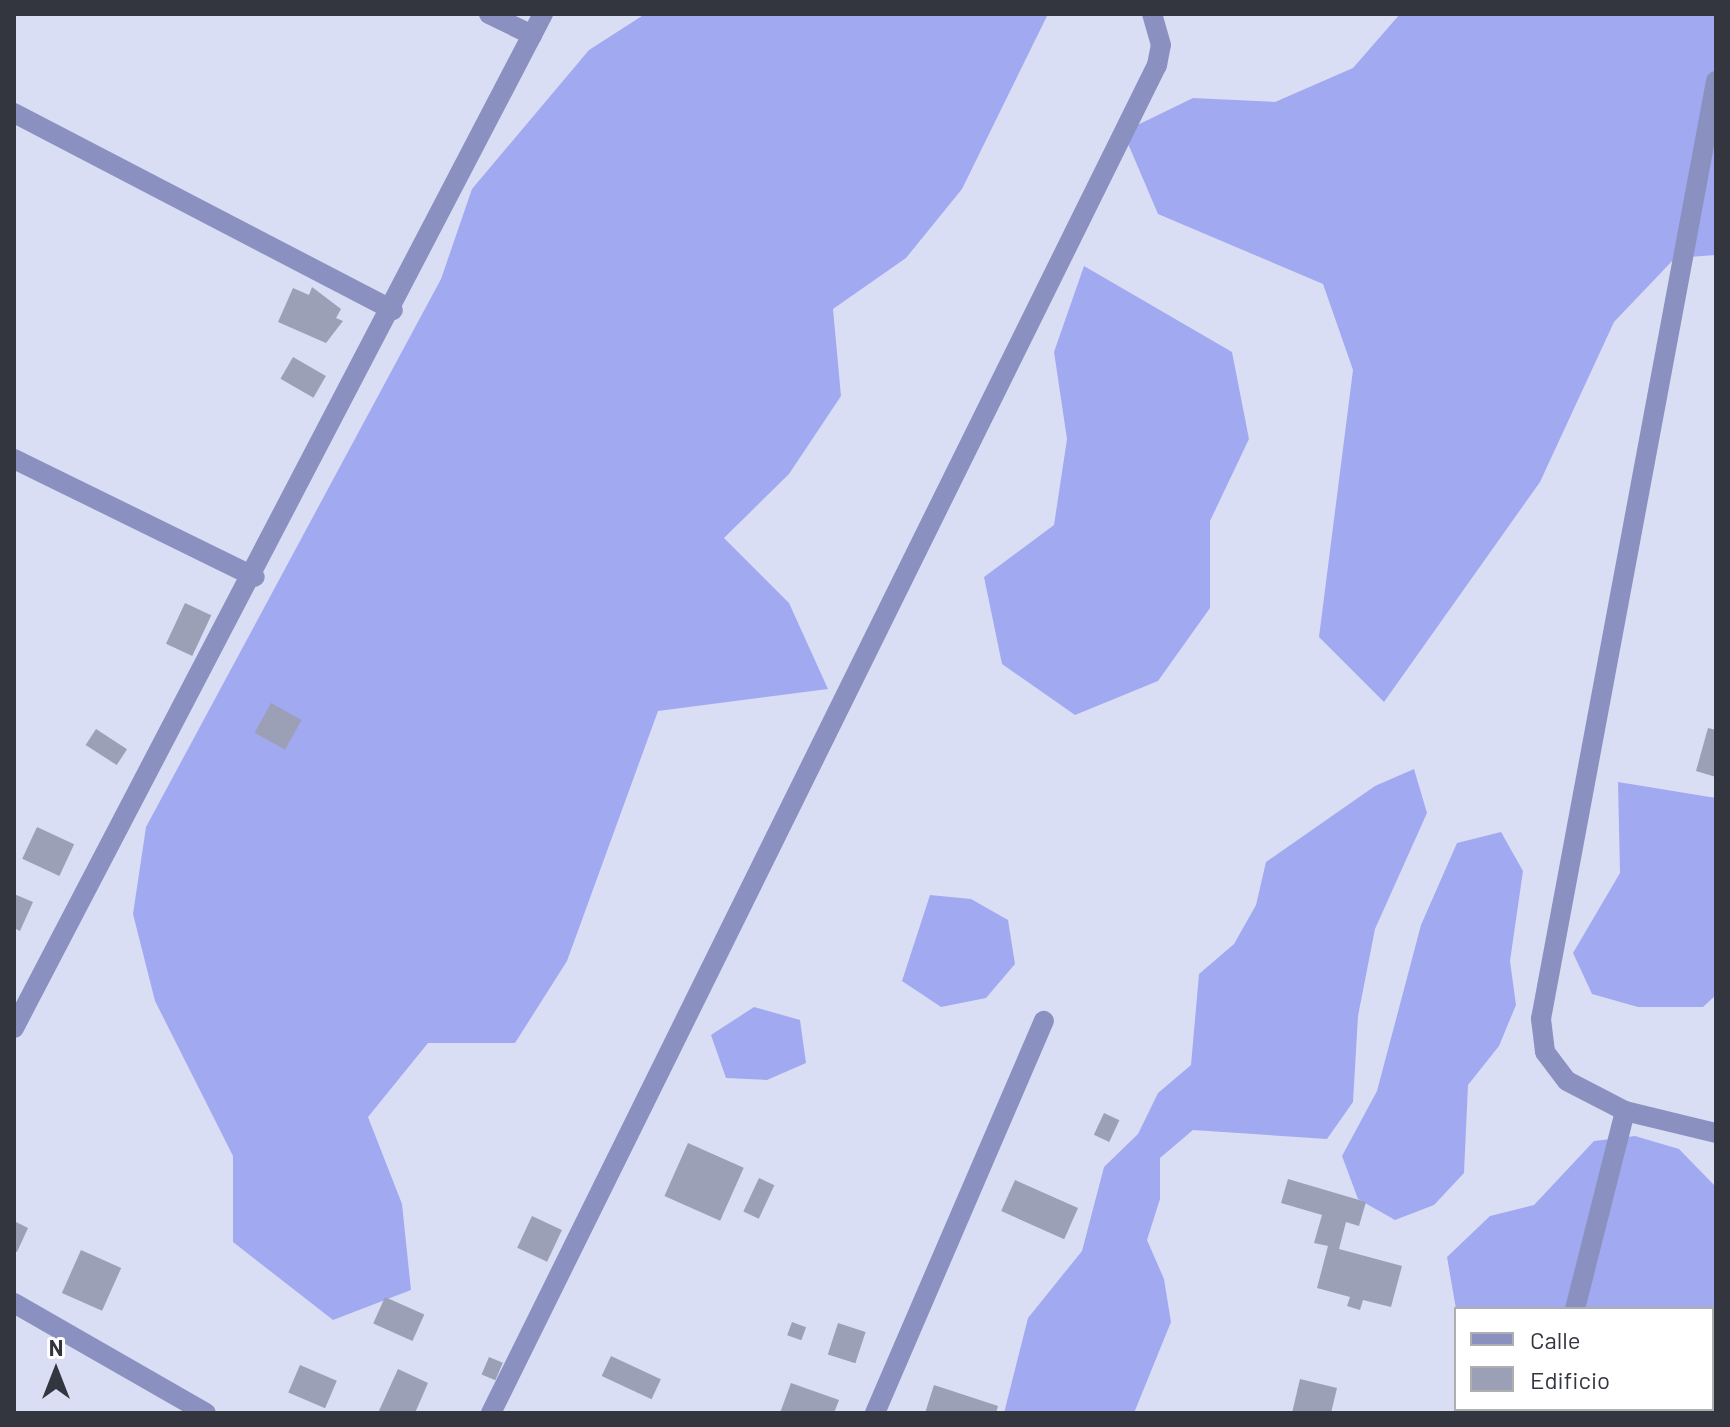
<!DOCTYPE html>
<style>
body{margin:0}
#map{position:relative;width:1730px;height:1427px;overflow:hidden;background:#dadef5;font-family:Barlow,sans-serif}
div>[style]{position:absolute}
.forest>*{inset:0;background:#a1aaf0}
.building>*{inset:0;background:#9ca0b6;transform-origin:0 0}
.minor>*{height:20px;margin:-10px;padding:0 10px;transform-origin:10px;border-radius:10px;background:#8a91c1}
span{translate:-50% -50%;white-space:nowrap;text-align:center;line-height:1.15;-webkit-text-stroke:7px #fff;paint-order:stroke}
.frame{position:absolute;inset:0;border:16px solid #34363f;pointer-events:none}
.legend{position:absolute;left:1454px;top:1307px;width:260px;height:104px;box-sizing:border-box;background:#fff;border:2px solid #aeafb2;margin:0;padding:10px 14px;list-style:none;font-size:24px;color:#34363f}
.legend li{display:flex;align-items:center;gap:16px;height:40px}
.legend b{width:40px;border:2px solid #aeafb2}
.north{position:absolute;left:16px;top:1331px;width:80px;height:80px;-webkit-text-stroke:6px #fff;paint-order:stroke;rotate:0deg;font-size:22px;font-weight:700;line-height:32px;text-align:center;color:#34363f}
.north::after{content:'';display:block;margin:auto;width:28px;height:36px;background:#34363f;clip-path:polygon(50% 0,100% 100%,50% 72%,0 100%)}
</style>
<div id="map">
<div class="forest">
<div style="clip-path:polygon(645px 14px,1048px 14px,962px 189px,906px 258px,833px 309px,841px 396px,789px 474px,724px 538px,789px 603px,828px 689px,658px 711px,567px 961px,515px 1043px,428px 1043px,368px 1117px,402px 1204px,411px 1290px,333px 1320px,233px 1242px,233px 1156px,155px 1001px,133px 914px,146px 827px,441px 279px,472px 189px,589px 50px)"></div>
<div style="clip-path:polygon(1400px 14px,1716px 14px,1716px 255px,1675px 258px,1614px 322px,1540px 482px,1384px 702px,1319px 637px,1353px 370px,1323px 284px,1158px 214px,1123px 132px,1193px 98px,1275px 102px,1353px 68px)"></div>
<div style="clip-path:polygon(1084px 266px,1232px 352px,1249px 439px,1210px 521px,1210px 608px,1158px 681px,1075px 715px,1002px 664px,984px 577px,1054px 525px,1067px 439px,1054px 352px)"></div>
<div style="clip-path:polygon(1414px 769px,1427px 813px,1375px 929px,1358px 1016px,1353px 1102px,1327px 1139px,1193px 1130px,1160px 1158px,1160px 1199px,1147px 1240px,1164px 1279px,1171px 1322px,1134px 1413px,1004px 1413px,1028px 1318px,1082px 1251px,1104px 1167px,1138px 1134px,1158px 1093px,1191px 1065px,1199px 974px,1234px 944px,1256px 905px,1266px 862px,1375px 786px)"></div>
<div style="clip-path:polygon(1618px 782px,1716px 798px,1716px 995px,1703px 1007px,1638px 1007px,1592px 994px,1573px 953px,1620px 873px)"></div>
<div style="clip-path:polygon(1501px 832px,1523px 871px,1510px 961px,1516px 1005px,1499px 1046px,1468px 1085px,1464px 1173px,1434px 1205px,1395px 1220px,1358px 1199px,1342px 1156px,1377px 1091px,1421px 925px,1457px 843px)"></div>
<div style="clip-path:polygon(930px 895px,971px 899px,1008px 920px,1015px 964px,986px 998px,941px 1007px,902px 981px)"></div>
<div style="clip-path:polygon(754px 1007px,800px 1020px,806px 1063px,767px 1080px,726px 1078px,711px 1035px)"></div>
<div style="clip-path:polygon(1635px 1136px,1679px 1149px,1716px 1187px,1716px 1372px,1712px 1309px,1456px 1309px,1447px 1257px,1490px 1216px,1534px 1205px,1594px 1141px)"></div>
</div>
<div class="building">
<div style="clip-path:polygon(312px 287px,341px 309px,336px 318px,343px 321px,326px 343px,278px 322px,293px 288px,309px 295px)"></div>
<div style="left:293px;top:357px;width:38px;height:25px;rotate:30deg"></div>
<div style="left:185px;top:603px;width:29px;height:45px;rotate:25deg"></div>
<div style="left:271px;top:703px;width:35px;height:34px;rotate:29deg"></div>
<div style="clip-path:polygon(1708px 728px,1716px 730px,1716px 777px,1696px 771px)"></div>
<div style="left:96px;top:729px;width:37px;height:19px;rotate:33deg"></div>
<div style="left:37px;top:827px;width:41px;height:35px;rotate:25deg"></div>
<div style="clip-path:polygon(14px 894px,33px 902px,20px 931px,14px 928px)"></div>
<div style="left:1104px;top:1113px;width:17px;height:24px;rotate:25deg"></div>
<div style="left:688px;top:1143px;width:61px;height:58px;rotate:24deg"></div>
<div style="left:759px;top:1178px;width:17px;height:37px;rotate:25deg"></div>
<div style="clip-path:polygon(1288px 1179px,1366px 1202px,1359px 1226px,1346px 1222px,1339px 1249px,1402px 1266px,1391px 1307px,1363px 1300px,1360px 1310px,1347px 1306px,1350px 1297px,1317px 1288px,1328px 1246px,1314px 1243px,1322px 1215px,1281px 1203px)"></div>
<div style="left:1015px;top:1180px;width:69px;height:34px;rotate:24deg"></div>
<div style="left:532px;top:1216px;width:33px;height:35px;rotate:25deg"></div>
<div style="clip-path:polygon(14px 1221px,28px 1228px,17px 1252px,14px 1251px)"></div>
<div style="left:81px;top:1250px;width:44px;height:47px;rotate:24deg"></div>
<div style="left:385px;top:1297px;width:43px;height:29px;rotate:24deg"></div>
<div style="left:792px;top:1322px;width:15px;height:14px;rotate:20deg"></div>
<div style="left:838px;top:1323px;width:29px;height:33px;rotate:18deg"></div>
<div style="left:611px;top:1356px;width:55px;height:22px;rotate:25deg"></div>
<div style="left:489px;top:1357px;width:15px;height:19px;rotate:23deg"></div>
<div style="left:300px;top:1365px;width:40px;height:30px;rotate:23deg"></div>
<div style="clip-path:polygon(398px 1369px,428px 1383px,415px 1413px,378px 1413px)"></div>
<div style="clip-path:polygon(1300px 1379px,1337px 1388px,1331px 1413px,1292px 1413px)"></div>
<div style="clip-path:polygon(791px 1383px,839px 1400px,834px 1413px,780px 1413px)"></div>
<div style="clip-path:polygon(934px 1385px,998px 1406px,996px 1413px,925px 1413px)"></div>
</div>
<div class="minor">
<div style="left:489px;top:14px;width:48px;rotate:26deg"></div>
<div style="left:1716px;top:81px;width:954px;rotate:100.57deg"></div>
<div style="left:1541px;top:1019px;width:33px;rotate:83deg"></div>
<div style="left:1545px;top:1052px;width:36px;rotate:53deg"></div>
<div style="left:1567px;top:1081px;width:65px;rotate:27.3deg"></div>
<div style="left:1625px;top:1111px;width:94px;rotate:13.6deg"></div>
<div style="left:14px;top:113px;width:427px;rotate:27.5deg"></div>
<div style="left:14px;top:459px;width:268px;rotate:26.1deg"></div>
<div style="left:14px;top:1028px;width:1144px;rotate:-62.45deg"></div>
<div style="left:14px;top:1303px;width:221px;rotate:29.8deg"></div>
<div style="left:1575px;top:1309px;width:204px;rotate:-75.8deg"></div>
<div style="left:491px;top:1413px;width:1504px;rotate:-63.71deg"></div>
<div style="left:1157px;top:65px;width:20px;rotate:-79deg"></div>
<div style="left:1161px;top:45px;width:32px;rotate:-106deg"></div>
<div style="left:875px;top:1413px;width:427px;rotate:-66.7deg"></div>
<div style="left:1549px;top:1413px;width:4px;rotate:-76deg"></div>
</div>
<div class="frame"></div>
<ul class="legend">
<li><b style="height:10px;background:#8a91c1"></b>Calle</li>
<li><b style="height:22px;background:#9ca0b6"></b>Edificio</li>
</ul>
<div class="north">N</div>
</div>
